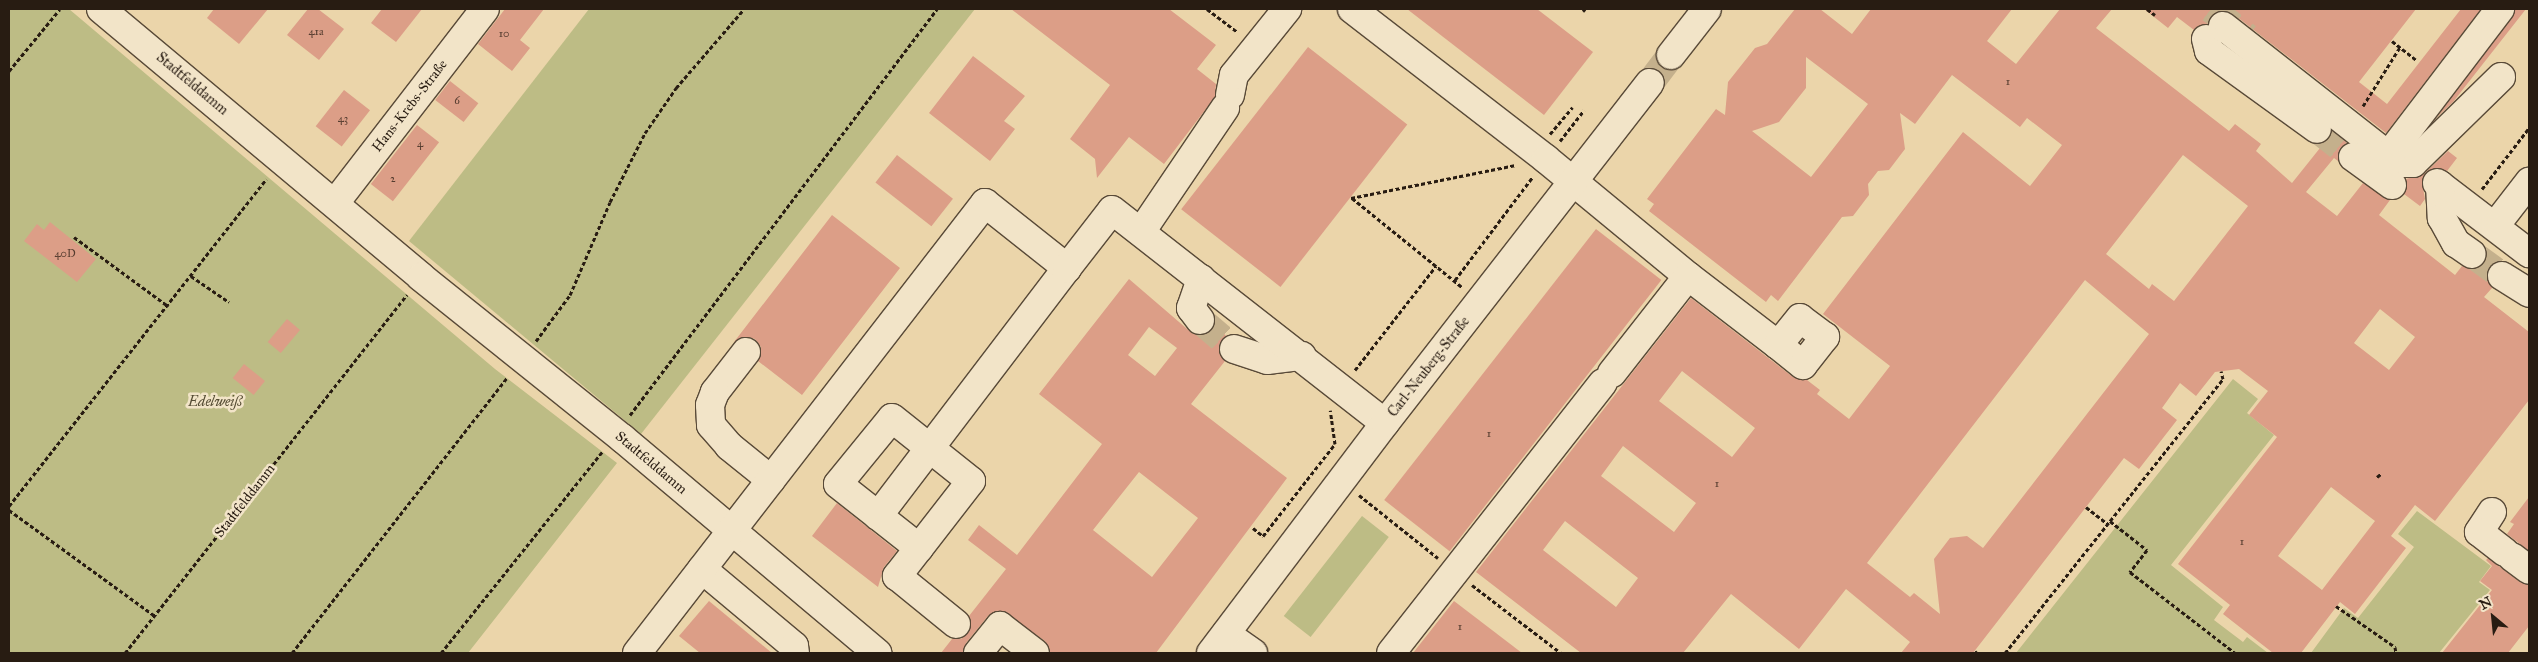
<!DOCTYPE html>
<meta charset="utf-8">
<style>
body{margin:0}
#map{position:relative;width:2538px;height:662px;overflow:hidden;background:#ebd5aa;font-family:"IM FELL Great Primer",serif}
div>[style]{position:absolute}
.green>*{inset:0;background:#bdbc85;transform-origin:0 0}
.building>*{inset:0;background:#dc9e87;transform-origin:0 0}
.minor-tunnel>*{height:28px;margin-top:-14px;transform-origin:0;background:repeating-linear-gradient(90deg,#c4b08c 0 28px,transparent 0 42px)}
.path>*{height:3px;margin-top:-1.5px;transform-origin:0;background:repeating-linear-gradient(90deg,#281c12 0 4px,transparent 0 6.5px)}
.roads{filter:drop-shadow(1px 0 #594a38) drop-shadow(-1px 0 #594a38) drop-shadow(0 1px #594a38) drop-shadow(0 -1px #594a38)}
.minor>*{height:28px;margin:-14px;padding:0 14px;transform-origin:14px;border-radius:14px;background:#f2e4c8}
span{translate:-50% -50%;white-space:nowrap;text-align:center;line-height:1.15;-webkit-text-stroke:5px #f2e4c8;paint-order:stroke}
.number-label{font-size:11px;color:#553c2f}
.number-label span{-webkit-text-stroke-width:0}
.street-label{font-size:14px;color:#281c12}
.park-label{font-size:14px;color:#554c34;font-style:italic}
.frame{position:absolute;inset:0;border:10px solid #281c12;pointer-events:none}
.north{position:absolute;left:2468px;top:592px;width:50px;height:50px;-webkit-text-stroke:4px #f2e4c8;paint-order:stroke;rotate:332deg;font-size:14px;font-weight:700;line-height:20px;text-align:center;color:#281c12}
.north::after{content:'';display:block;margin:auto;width:18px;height:22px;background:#281c12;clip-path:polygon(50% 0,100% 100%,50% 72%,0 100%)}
</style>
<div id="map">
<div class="green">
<div style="clip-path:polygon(9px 9px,69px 9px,495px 369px,617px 463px,468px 653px,9px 653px)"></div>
<div style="clip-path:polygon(589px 9px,975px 9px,641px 434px,409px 241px)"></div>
<div style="clip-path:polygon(2233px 379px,2258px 399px,2247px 413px,2274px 435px,2171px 565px,2223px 607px,2214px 620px,2243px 642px,2247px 637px,2268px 653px,2016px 653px)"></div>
<div style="clip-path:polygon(2417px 511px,2491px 566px,2479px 582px,2490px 590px,2439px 653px,2311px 653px,2344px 608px,2358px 618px,2414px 547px,2398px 534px)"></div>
<div style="left:1362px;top:516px;width:34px;height:127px;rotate:38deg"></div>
</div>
<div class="building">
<div style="clip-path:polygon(214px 9px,268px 9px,239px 44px,207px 18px)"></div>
<div style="clip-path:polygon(308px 9px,318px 9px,344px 29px,319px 60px,287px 35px)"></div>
<div style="clip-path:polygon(382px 9px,422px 9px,396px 42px,371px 23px)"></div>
<div style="clip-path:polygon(505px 9px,544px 9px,520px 40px,530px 48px,512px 71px,478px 44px)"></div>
<div style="clip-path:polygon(1011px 9px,1169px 9px,1216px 45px,1197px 69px,1216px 84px,1215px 97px,1164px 164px,1129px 137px,1097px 178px,1095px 159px,1070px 139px,1110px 85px)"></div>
<div style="clip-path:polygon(1407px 9px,1537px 9px,1593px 52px,1544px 115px)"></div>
<div style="clip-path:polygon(evenodd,1795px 9px,1820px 9px,1852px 34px,1871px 9px,2012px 9px,1987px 41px,2016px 64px,2060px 9px,2112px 9px,2096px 28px,2229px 131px,2235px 124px,2261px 144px,2256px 151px,2292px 183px,2320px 148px,2316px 144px,2329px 138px,2332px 131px,2347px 143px,2340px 148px,2338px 161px,2334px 158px,2306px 192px,2337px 216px,2363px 183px,2390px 200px,2379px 215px,2455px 275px,2462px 266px,2470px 269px,2479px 268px,2488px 255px,2496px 262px,2489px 268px,2486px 276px,2492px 288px,2484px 297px,2529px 332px,2529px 400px,2435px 521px,2415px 505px,2391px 536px,2406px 548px,2355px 614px,2340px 602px,2301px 653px,2273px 653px,2223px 614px,2230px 605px,2178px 564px,2277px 437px,2249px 415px,2268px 391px,2239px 369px,2215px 372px,2196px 396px,2180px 383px,2162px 408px,2177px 420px,2139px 469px,2124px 458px,1973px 653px,1901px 653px,1910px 642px,1846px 589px,1799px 649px,1731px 594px,1683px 653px,1581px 653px,1476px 572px,1691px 298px,1793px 377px,1807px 380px,1820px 390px,1817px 394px,1849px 419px,1890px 366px,1823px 314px,1963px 132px,2030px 186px,2062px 145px,2027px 118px,2020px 127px,1952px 75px,1915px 124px,1900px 113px,1905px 149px,1889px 170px,1878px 171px,1868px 184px,1869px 195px,1853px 216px,1842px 217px,1778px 301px,1771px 295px,1766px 302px,1649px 211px,1654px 204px,1647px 199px,1716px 109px,1725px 115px,1728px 82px,1755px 48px,1767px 44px,1795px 9px,1806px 57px,1868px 104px,1811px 177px,1752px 131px,1779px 122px,1806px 88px,1806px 57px,1795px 9px,2183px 155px,2248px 206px,2174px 301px,2152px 284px,2149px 289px,2106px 254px,2183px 155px,1795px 9px,2085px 280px,2149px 334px,1983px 548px,1967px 536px,1950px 538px,1934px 559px,1940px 614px,1914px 593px,1910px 597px,1867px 563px,2085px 280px,1795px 9px,2380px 309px,2415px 337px,2389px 370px,2354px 343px,2380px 309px,1795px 9px,1682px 371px,1755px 428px,1732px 457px,1659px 401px,1682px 371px,1795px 9px,1623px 446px,1696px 503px,1674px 532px,1601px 476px,1623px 446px,1795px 9px,2331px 487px,2375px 521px,2322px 590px,2278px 556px,2331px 487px,1795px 9px,1565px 521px,1638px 578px,1616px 607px,1543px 550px,1565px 521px)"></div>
<div style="clip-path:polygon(2144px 9px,2416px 9px,2359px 82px,2387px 104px,2461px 9px,2481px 9px,2386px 133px,2232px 13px,2217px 12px,2208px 24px,2194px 30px,2177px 17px,2168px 28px)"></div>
<div style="clip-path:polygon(2515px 9px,2526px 9px,2453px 102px,2436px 118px,2512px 18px)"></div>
<div style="left:1308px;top:47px;width:126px;height:206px;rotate:38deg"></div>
<div style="clip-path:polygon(973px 56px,1025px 96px,1004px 121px,1015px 129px,990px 161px,929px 113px)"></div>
<div style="left:450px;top:81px;width:36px;height:24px;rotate:38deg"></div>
<div style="left:344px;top:90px;width:33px;height:46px;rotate:38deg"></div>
<div style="left:417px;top:125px;width:28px;height:75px;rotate:38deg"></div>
<div style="clip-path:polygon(2448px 151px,2457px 158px,2447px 171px,2438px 168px,2425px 173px)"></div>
<div style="left:897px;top:155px;width:71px;height:35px;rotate:38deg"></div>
<div style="clip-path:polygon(2425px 173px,2422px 182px,2425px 199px,2420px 206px,2404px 194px,2406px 179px)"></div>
<div style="clip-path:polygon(832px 215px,900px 268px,802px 395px,758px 361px,761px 347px,755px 339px,748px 337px,734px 342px)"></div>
<div style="clip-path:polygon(50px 222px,96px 259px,77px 282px,24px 241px,37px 224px,44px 230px)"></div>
<div style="left:1596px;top:229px;width:83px;height:344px;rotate:38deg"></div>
<div style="clip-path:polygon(evenodd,1129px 279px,1193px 334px,1209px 333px,1215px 323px,1226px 336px,1219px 345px,1219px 353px,1225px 361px,1191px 404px,1287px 478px,1156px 653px,1050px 653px,1045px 641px,1002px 611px,988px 616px,966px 643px,963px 653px,941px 653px,952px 639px,961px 639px,968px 633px,971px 626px,969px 616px,1006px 569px,968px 540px,979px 525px,1017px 555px,1102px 444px,1039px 394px,1129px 279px,1149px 327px,1177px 348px,1155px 376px,1128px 355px,1149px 327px,1129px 279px,1139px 472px,1198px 518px,1152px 577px,1093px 530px,1139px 472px)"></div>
<div style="left:287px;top:319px;width:17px;height:30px;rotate:40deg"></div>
<div style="left:244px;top:364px;width:27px;height:18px;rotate:39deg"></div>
<div style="clip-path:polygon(2529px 497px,2529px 551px,2507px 534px,2514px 524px,2510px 522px)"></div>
<div style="clip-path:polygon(837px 503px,897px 551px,884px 567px,878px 587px,812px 536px)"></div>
<div style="clip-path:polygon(2488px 558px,2520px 582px,2529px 585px,2529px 626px,2508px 653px,2442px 653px,2492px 590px,2480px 581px,2492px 566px,2486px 560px)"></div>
<div style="clip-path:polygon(709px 601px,772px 653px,700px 653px,679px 636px)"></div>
<div style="clip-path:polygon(1454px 601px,1522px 653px,1413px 653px)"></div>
</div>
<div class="minor-tunnel">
<div style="left:2211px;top:9px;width:46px;rotate:37.9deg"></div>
<div style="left:1650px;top:83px;width:35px;rotate:-53deg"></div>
<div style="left:2317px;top:129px;width:46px;rotate:37.9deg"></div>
<div style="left:2472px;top:254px;width:37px;rotate:36deg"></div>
<div style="left:1200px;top:320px;width:45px;rotate:40.5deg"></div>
</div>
<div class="path">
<div style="left:1207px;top:9px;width:38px;rotate:37deg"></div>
<div style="left:1583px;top:9px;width:3px;rotate:45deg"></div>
<div style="left:2147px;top:9px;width:10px;rotate:37deg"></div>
<div style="left:2392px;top:41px;width:31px;rotate:38deg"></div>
<div style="left:9px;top:71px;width:80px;rotate:-50.6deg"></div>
<div style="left:2363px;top:106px;width:70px;rotate:-57.9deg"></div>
<div style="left:1550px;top:134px;width:35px;rotate:-50deg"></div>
<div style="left:1560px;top:141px;width:39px;rotate:-52deg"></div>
<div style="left:2482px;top:189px;width:77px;rotate:-52.4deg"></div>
<div style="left:1351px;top:198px;width:168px;rotate:-11.3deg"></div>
<div style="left:1352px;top:198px;width:141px;rotate:39deg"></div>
<div style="left:74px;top:237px;width:117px;rotate:36.3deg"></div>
<div style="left:191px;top:276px;width:46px;rotate:34.4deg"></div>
<div style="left:1455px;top:280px;width:128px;rotate:-53deg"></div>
<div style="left:536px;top:341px;width:57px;rotate:-53.5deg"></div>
<div style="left:570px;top:295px;width:101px;rotate:-66.7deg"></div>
<div style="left:610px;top:202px;width:77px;rotate:-63.1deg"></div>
<div style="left:645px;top:133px;width:55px;rotate:-55.4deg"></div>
<div style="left:676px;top:88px;width:104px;rotate:-49.3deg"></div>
<div style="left:1355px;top:370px;width:132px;rotate:-52.1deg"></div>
<div style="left:630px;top:415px;width:509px;rotate:-52.9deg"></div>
<div style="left:2377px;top:477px;width:6px;rotate:-39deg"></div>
<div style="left:1359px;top:495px;width:101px;rotate:38.6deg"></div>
<div style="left:9px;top:506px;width:416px;rotate:-51.8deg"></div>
<div style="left:2086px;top:507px;width:28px;rotate:38deg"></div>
<div style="left:9px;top:510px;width:180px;rotate:36deg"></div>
<div style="left:2110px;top:521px;width:47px;rotate:38.1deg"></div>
<div style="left:2147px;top:550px;width:28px;rotate:128deg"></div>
<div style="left:2130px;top:572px;width:133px;rotate:37.6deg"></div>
<div style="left:1253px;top:528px;width:13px;rotate:39deg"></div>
<div style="left:1263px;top:536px;width:117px;rotate:-52deg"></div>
<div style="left:1335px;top:444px;width:34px;rotate:-98deg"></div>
<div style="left:1472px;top:585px;width:112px;rotate:37.4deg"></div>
<div style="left:2336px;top:606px;width:72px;rotate:34.8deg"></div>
<div style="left:2395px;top:647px;width:6px;rotate:81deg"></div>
<div style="left:1975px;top:651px;width:3px;rotate:45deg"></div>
<div style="left:125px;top:653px;width:456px;rotate:-51.8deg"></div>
<div style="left:292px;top:653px;width:350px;rotate:-52deg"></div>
<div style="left:441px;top:653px;width:258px;rotate:-51.3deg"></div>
<div style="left:2005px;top:653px;width:350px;rotate:-51.5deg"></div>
<div style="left:2223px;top:379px;width:8px;rotate:-104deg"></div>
</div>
<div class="roads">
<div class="minor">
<div style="left:101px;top:9px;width:417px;rotate:39.9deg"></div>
<div style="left:421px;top:277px;width:258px;rotate:38.7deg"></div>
<div style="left:622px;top:438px;width:334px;rotate:40.1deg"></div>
<div style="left:1352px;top:9px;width:245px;rotate:37.7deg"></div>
<div style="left:1546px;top:159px;width:184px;rotate:39.5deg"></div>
<div style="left:1688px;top:276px;width:113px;rotate:37.5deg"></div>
<div style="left:1778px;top:345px;width:32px;rotate:39deg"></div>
<div style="left:1803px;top:365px;width:36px;rotate:-52deg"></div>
<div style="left:1825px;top:337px;width:31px;rotate:-143deg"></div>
<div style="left:1800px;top:318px;width:35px;rotate:129deg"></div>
<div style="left:2223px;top:26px;width:222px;rotate:38.1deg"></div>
<div style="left:2398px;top:163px;width:15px"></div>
<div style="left:2413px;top:163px;width:123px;rotate:-44.3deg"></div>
<div style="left:2206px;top:39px;width:12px;rotate:76deg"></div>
<div style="left:2209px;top:51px;width:133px;rotate:35.8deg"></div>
<div style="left:1671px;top:55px;width:58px;rotate:-52deg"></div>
<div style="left:1230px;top:95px;width:20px;rotate:-79deg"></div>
<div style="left:1234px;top:75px;width:85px;rotate:-51.2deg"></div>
<div style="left:2388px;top:156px;width:185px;rotate:-52.7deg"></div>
<div style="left:2353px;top:157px;width:48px;rotate:35.7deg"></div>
<div style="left:2437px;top:183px;width:116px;rotate:37.3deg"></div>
<div style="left:2440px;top:185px;width:33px;rotate:87deg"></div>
<div style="left:2442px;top:218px;width:29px;rotate:61deg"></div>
<div style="left:2456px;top:243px;width:19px;rotate:35deg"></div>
<div style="left:335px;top:203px;width:245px;rotate:-52.3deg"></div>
<div style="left:2495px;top:226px;width:56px;rotate:-52.3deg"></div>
<div style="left:1141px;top:232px;width:150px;rotate:-55.9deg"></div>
<div style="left:2502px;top:276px;width:32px;rotate:32deg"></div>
<div style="left:1200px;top:320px;width:15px;rotate:-127deg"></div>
<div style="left:1191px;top:308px;width:31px;rotate:-71deg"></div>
<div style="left:1234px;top:349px;width:35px;rotate:18deg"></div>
<div style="left:1267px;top:360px;width:35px;rotate:-7deg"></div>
<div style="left:746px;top:352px;width:51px;rotate:127.8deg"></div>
<div style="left:715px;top:392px;width:14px;rotate:111deg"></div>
<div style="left:710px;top:405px;width:20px;rotate:87deg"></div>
<div style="left:711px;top:425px;width:28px;rotate:49deg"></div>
<div style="left:729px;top:446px;width:54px;rotate:39deg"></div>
<div style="left:1612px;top:373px;width:123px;rotate:-51.9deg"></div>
<div style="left:2492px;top:512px;width:24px;rotate:123deg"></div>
<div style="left:2479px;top:532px;width:33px;rotate:38deg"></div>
<div style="left:878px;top:516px;width:312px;rotate:-52.7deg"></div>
<div style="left:919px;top:548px;width:103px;rotate:-141.7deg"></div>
<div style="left:838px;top:484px;width:85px;rotate:-50.7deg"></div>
<div style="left:892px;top:418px;width:101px;rotate:38.6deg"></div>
<div style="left:971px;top:481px;width:85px;rotate:127.8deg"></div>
<div style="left:919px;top:548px;width:36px;rotate:128deg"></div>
<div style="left:897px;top:576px;width:76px;rotate:39.1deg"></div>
<div style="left:2512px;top:557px;width:21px;rotate:37deg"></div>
<div style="left:702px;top:569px;width:120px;rotate:39.9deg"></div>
<div style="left:794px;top:646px;width:7px;rotate:82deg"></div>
<div style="left:1226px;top:634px;width:33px;rotate:35deg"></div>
<div style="left:637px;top:653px;width:569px;rotate:-52.28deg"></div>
<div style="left:985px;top:203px;width:105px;rotate:38.4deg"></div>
<div style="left:1067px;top:268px;width:73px;rotate:-52.2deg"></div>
<div style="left:1112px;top:210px;width:346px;rotate:38deg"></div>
<div style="left:978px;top:653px;width:35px;rotate:-51deg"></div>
<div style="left:1000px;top:626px;width:44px;rotate:37.6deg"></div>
<div style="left:1211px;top:653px;width:288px;rotate:-52.9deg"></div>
<div style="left:1385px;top:423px;width:431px;rotate:-52.1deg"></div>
<div style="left:1391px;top:653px;width:343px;rotate:-51.9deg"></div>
</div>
</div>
<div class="number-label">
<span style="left:316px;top:32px">41a</span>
<span style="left:504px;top:34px">10</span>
<span style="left:2008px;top:82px">1</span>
<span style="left:457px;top:101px">6</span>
<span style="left:343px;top:119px">43</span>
<span style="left:420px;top:144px">4</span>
<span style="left:393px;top:179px">2</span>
<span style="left:65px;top:254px">40D</span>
<span style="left:1489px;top:434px">1</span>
<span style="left:1717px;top:484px">1</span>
<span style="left:2242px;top:542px">1</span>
<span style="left:1460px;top:627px">1</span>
</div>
<div class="street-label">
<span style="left:192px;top:84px;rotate:40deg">Stadtfelddamm</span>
<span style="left:410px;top:106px;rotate:-52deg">Hans-Krebs-Straße</span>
<span style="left:1429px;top:367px;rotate:-52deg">Carl-Neuberg-Straße</span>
<span style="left:651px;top:463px;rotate:40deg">Stadtfelddamm</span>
<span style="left:245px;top:501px;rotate:-52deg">Stadtfelddamm</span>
</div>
<div class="park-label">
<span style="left:215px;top:402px">Edelweiß</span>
</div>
<div class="frame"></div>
<div class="north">N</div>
</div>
